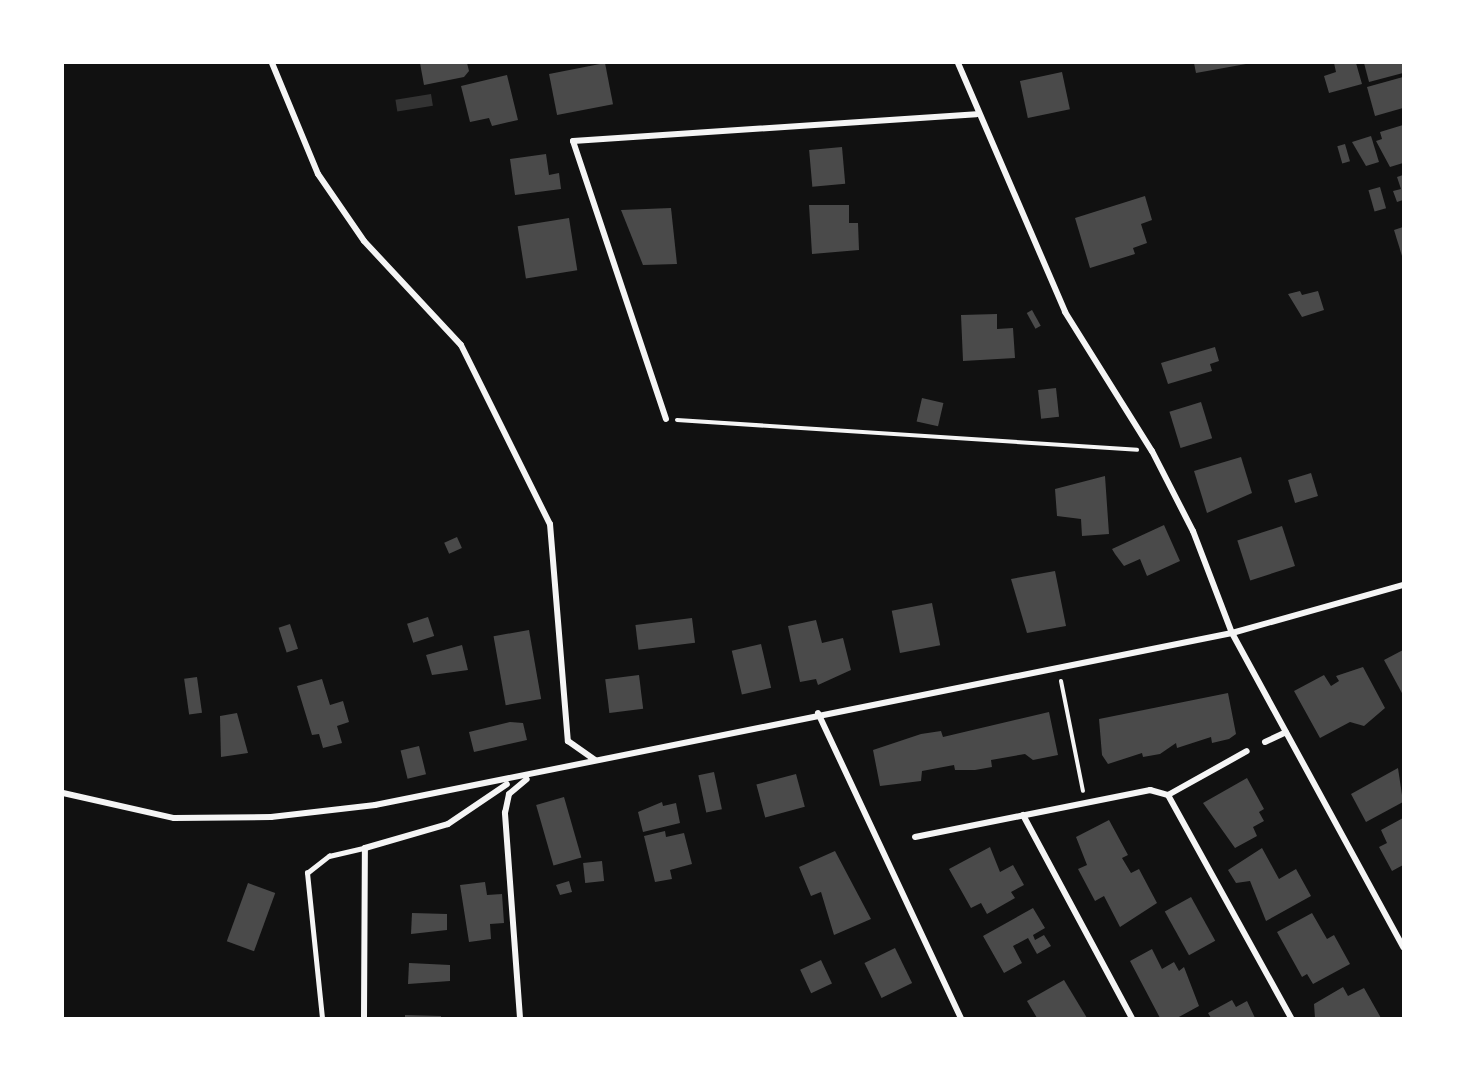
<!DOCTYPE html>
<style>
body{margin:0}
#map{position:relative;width:1466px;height:1081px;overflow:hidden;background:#111;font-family:Georgia,serif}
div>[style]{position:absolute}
.water>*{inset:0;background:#333;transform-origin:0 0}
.building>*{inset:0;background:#4a4a4a;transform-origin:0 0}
.path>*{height:4px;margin:-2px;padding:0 2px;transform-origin:2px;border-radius:2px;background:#f5f5f5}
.service>*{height:4.5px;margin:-2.25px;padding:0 2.25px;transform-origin:2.25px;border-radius:2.25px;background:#f5f5f5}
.minor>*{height:6px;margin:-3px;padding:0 3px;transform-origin:3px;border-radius:3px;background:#f5f5f5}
span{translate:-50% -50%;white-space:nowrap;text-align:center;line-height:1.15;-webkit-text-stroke:4.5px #fff;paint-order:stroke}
.frame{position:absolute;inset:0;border:64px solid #fff;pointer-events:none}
</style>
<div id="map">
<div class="water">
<div style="left:431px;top:94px;width:12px;height:36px;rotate:81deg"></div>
</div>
<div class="building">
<div style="clip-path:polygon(420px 63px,467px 63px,469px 71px,464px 77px,424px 85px)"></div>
<div style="left:605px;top:63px;width:42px;height:57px;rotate:79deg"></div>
<div style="clip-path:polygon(1194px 63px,1246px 63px,1246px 64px,1196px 73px)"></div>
<div style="clip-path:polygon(1334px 63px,1356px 63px,1362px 84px,1329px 93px,1324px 76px,1336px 72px)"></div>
<div style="clip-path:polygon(1364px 63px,1402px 63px,1403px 73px,1369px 82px)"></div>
<div style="left:1062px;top:72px;width:38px;height:43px;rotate:78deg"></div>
<div style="clip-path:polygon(507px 75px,518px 120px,492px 126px,489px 118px,470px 122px,461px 86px)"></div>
<div style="clip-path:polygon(1403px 77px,1403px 108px,1375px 116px,1367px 87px)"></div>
<div style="clip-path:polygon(1403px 125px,1403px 163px,1390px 167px,1376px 141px,1382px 139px,1380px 132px)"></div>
<div style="clip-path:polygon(1371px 136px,1379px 162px,1366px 166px,1352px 142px)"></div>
<div style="left:1345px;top:144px;width:18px;height:8px;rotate:74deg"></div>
<div style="left:842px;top:147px;width:37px;height:33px;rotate:85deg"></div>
<div style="clip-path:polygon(546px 154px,549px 175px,559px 173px,561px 189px,515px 195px,510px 159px)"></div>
<div style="clip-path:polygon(1403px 175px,1403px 200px,1397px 202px,1393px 191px,1401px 189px,1397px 177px)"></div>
<div style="left:1380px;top:187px;width:22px;height:12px;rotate:74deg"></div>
<div style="clip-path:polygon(1145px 196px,1152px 220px,1141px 224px,1147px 243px,1133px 248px,1135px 254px,1090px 268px,1075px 218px)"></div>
<div style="clip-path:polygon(809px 205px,849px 205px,849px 223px,858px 223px,859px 250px,812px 254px)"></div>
<div style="clip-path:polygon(671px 208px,677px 264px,643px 265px,621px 210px)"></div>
<div style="left:569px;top:218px;width:53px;height:52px;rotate:81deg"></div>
<div style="clip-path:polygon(1403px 227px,1403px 256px,1402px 256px,1394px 230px)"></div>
<div style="clip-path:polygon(1300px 291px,1302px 295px,1318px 291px,1324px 310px,1302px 317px,1288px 294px)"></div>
<div style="left:1032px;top:310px;width:18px;height:6px;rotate:61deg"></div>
<div style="clip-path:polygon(997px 314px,997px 329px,1013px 328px,1015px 358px,963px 361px,961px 315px)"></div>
<div style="clip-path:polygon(1215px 347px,1219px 361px,1210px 364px,1212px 371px,1168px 384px,1161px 363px)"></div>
<div style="left:1056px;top:388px;width:29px;height:18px;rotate:84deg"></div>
<div style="left:922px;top:398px;width:22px;height:24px;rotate:13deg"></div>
<div style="left:1201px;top:402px;width:38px;height:33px;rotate:73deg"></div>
<div style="clip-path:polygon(1241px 457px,1252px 493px,1207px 513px,1194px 471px)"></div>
<div style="left:1311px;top:473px;width:24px;height:24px;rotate:73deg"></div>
<div style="clip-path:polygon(1105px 476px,1109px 534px,1082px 536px,1081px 519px,1057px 516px,1055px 489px)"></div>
<div style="clip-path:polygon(1164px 525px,1180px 561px,1147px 576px,1140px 559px,1124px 566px,1115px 554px,1112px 549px)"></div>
<div style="left:1282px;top:526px;width:42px;height:47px;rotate:72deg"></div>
<div style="left:457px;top:537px;width:12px;height:14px;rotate:66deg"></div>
<div style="clip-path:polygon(1055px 571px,1066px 626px,1027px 633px,1011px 579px)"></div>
<div style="left:932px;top:603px;width:43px;height:41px;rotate:79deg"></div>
<div style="left:428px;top:617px;width:20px;height:22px;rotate:72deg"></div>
<div style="left:692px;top:618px;width:25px;height:57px;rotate:83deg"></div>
<div style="clip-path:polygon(816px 620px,822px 643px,843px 638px,851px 670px,818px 685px,816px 679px,800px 682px,788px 626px)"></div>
<div style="left:290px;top:624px;width:26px;height:12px;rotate:72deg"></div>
<div style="left:529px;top:630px;width:70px;height:36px;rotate:80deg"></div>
<div style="left:761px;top:644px;width:45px;height:30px;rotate:77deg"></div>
<div style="clip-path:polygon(462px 645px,468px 670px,432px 675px,426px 655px)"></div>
<div style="clip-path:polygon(1403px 650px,1403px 695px,1384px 660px)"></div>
<div style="clip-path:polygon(1363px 667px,1385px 708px,1364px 726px,1350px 722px,1320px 738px,1294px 691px,1324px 675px,1331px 686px,1339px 681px,1336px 676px)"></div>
<div style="left:639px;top:675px;width:34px;height:34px;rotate:83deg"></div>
<div style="left:197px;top:677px;width:36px;height:13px;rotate:82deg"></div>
<div style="clip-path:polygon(322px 679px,330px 705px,343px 701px,349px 722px,337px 726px,342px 743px,323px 748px,319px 734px,312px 735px,297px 686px)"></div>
<div style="clip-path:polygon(1228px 693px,1236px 734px,1229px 739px,1212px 743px,1211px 737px,1177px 748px,1176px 743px,1160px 754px,1143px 757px,1142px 753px,1108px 764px,1102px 755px,1099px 719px)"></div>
<div style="clip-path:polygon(1049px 712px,1058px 755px,1033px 760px,1025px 754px,991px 760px,992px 767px,975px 770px,955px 770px,954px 765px,922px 771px,921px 781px,880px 786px,873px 750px,921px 734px,941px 731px,943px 737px)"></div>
<div style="clip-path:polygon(237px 713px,248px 753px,221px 757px,220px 716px)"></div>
<div style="clip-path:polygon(510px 722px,523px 723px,527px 740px,474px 752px,469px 732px)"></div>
<div style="left:419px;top:746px;width:29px;height:19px;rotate:76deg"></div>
<div style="clip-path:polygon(1398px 768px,1403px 802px,1366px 822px,1351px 794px)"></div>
<div style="left:714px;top:772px;width:38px;height:16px;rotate:78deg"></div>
<div style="left:796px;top:774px;width:34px;height:41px;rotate:75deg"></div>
<div style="clip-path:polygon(1247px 778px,1264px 809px,1259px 812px,1264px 821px,1253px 827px,1257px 836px,1235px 848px,1203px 803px)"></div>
<div style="left:564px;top:797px;width:63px;height:29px;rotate:74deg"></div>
<div style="clip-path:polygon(662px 802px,663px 806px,676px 803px,680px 823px,643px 832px,638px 812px)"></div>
<div style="clip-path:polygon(1403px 818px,1403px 865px,1392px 871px,1379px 847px,1387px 843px,1381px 830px)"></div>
<div style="clip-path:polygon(1109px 820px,1128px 855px,1122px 858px,1131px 873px,1139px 869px,1157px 903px,1120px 927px,1104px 896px,1095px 901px,1078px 869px,1087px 865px,1076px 837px)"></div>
<div style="clip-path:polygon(665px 831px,666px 837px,684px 833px,692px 864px,670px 870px,672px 879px,655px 882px,644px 836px)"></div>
<div style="clip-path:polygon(990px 847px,1000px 872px,1013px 865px,1024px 885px,1011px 892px,1015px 898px,987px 914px,981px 903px,971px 908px,949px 869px)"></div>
<div style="clip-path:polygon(1262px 848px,1279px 879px,1296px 869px,1311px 896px,1266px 921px,1250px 881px,1236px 883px,1228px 870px)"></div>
<div style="clip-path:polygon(835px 851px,871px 919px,834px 935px,821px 892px,811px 896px,799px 867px)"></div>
<div style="left:602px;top:861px;width:20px;height:19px;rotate:84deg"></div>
<div style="clip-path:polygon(569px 881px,572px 892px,560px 895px,556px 885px)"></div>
<div style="clip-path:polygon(485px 882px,487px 895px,502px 894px,504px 923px,490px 924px,491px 939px,469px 942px,460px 885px)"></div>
<div style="left:248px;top:883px;width:29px;height:62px;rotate:20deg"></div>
<div style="left:1191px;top:897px;width:50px;height:30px;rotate:61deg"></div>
<div style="clip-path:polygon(1033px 908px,1045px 928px,1033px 935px,1035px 940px,1044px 935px,1051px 946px,1037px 954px,1028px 938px,1013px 946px,1022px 963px,1004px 973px,983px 936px)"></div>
<div style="clip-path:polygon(412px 913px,447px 914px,447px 930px,411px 934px)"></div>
<div style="clip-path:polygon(1312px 913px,1327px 939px,1334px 935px,1350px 964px,1313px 984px,1307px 974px,1302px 977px,1277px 932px)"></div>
<div style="left:895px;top:948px;width:39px;height:34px;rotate:64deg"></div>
<div style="clip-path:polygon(1152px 949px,1162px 969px,1174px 962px,1179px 971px,1184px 967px,1199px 1006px,1177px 1018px,1160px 1018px,1130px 961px)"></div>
<div style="left:821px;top:960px;width:26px;height:23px;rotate:65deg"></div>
<div style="clip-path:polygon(409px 963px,450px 965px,450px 981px,408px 984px)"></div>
<div style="clip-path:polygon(1064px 980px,1087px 1018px,1037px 1018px,1027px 1001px)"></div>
<div style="clip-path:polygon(1343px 987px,1348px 996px,1364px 988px,1381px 1018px,1315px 1018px,1314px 1004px)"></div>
<div style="clip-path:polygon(1232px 1000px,1236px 1007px,1247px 1001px,1255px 1018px,1211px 1018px,1208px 1013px)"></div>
<div style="clip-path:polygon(405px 1015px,441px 1016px,441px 1018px,405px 1018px)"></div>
</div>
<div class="path">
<div style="left:677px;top:420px;width:461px;rotate:3.7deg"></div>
<div style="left:1061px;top:681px;width:112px;rotate:78.7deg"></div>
</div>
<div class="service">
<div style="left:322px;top:1018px;width:146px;rotate:-95.9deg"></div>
<div style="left:307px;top:873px;width:28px;rotate:-38deg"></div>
<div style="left:329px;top:856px;width:37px;rotate:-13deg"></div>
</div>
<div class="minor">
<div style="left:272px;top:63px;width:120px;rotate:67.5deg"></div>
<div style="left:318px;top:174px;width:81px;rotate:55.5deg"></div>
<div style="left:364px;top:241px;width:142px;rotate:47deg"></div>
<div style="left:461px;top:345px;width:200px;rotate:63.6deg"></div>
<div style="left:550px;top:524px;width:218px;rotate:85.3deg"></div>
<div style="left:568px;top:741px;width:33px;rotate:35deg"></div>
<div style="left:958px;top:63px;width:271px;rotate:66.7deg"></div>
<div style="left:1065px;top:312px;width:164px;rotate:58deg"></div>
<div style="left:1152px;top:451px;width:90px;rotate:62.9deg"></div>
<div style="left:1193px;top:531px;width:109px;rotate:69.1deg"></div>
<div style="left:1232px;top:633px;width:358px;rotate:61.4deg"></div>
<div style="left:666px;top:419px;width:293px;rotate:-108.5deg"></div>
<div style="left:573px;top:141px;width:404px;rotate:-3.8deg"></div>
<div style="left:818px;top:713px;width:337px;rotate:64.9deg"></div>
<div style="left:1265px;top:742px;width:23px;rotate:-25deg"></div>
<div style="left:63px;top:793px;width:114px;rotate:12.7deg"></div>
<div style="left:174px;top:818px;width:97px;rotate:-0.6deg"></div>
<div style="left:271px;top:817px;width:105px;rotate:-6.6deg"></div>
<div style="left:375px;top:805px;width:874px;rotate:-11.35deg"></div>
<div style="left:1232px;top:633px;width:178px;rotate:-15.7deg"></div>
<div style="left:1168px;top:795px;width:255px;rotate:61.1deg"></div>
<div style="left:1023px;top:815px;width:230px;rotate:61.8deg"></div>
<div style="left:915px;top:837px;width:240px;rotate:-11.3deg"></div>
<div style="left:1150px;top:790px;width:19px;rotate:16deg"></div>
<div style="left:1168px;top:795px;width:90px;rotate:-29.1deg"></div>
<div style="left:364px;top:1018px;width:170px;rotate:-89.7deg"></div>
<div style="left:365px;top:848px;width:86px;rotate:-16.1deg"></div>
<div style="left:448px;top:824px;width:71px;rotate:-34.1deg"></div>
<div style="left:520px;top:1018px;width:206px;rotate:-94.2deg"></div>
<div style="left:505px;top:813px;width:19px;rotate:-78deg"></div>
<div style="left:509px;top:794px;width:23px;rotate:-40deg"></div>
</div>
<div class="frame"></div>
</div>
